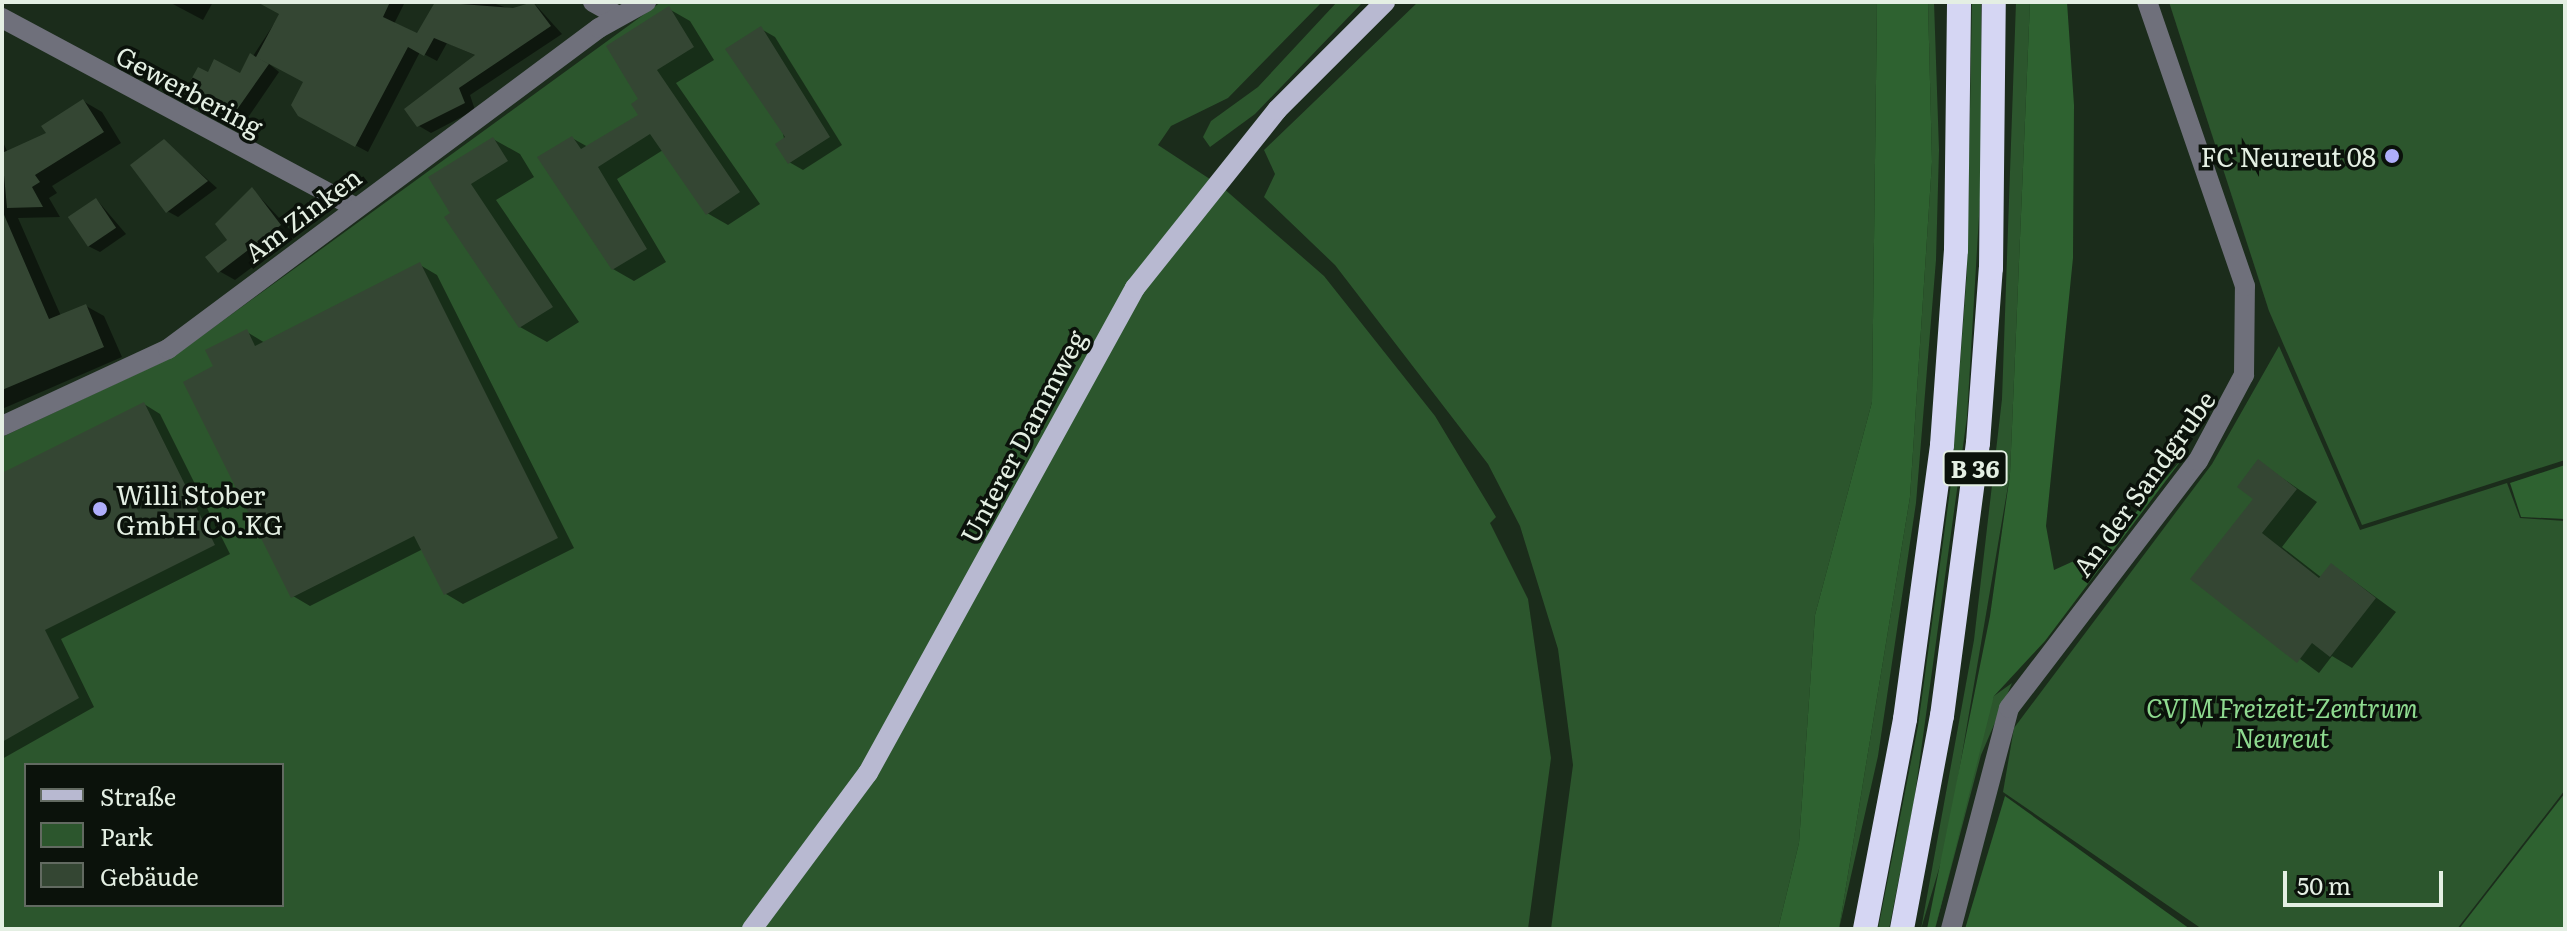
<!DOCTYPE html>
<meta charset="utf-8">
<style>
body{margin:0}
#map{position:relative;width:2567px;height:931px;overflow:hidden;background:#1b2c1b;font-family:Literata,serif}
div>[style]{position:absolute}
.green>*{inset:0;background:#2c562d}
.forest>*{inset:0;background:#2e6230}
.shadow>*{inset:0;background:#0007}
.building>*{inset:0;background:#344633;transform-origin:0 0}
.minor>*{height:20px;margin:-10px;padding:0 10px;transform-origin:10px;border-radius:10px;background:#6f707b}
.major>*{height:20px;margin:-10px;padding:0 10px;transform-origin:10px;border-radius:10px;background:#b8b9d1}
.highway>*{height:24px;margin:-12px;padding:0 12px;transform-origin:12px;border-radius:12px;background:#d5d6f3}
.dots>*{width:22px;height:22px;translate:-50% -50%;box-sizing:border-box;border:4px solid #0b120b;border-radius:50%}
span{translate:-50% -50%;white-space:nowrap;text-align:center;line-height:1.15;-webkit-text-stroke:7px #0b120b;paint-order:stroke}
.shield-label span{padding:2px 6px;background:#0b120b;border:2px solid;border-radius:6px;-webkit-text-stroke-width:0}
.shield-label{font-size:24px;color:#e4efe3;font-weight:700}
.street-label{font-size:26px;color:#e4efe3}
.poi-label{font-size:26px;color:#e4efe3}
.right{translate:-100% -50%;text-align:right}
.left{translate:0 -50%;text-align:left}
.park-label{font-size:26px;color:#8eda8f;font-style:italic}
.frame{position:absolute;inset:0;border:4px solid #e4efe3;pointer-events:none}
.legend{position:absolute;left:24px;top:763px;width:260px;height:144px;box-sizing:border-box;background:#0b120b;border:2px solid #626a61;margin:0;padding:10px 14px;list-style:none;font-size:24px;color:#e4efe3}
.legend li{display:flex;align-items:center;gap:16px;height:40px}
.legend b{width:40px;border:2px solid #626a61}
.scale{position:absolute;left:2283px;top:871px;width:160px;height:36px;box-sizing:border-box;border:4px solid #e4efe3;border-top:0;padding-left:10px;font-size:24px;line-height:28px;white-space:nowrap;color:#e4efe3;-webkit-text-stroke:6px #0b120b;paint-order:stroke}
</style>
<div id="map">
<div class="green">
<div style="clip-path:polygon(evenodd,661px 2px,1322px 2px,1228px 98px,1171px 126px,1158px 145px,1222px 187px,1324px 276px,1435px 416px,1496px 517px,1490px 523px,1528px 599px,1551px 758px,1528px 929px,2px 929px,2px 437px,173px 357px,661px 2px,26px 765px,282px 765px,282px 905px,26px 905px,26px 765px)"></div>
<div style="clip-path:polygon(1337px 2px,1363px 2px,1255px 114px,1210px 147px,1203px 137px,1211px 121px,1258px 87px)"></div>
<div style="clip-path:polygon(1418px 2px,1877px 2px,1872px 402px,1815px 615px,1799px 843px,1778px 929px,1551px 929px,1573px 765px,1558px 649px,1520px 526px,1488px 464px,1335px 265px,1264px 197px,1275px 174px,1264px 150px)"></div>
<div style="clip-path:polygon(1928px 2px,1934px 2px,1939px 150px,1936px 260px,1916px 503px,1878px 756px,1839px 929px,1910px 497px,1932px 162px)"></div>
<div style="clip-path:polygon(1972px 2px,1981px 2px,1982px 166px,1967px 417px,1914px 802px,1889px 929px,1878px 929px,1918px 726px,1951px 483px,1967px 271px)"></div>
<div style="clip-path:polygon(2016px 2px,2030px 2px,2010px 474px,1947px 842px,1921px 929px,1974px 640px,2002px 399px)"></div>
<div style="clip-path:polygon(2169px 2px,2565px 2px,2565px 460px,2362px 525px,2269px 311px)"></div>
<div style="clip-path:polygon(2279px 346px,2360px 530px,2507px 483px,2520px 518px,2565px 521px,2565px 790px,2457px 929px,2202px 929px,2003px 792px,2014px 728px,2212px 464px)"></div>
<div style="clip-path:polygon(2012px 683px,1981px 755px,1935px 929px,1980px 732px,1994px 696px)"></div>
</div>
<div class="forest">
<div style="clip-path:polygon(1877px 2px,1928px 2px,1932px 162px,1910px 497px,1839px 929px,1778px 929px,1799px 843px,1815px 615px,1872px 402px)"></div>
<div style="clip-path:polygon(2030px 2px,2067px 2px,2074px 105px,2073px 258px,2046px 526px,2054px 570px,2107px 546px,2186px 454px,2045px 641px,1994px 696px,1935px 929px,1927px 929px,1990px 616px,2010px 474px)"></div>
<div style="clip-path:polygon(2565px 465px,2565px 519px,2521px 517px,2510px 483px)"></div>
<div style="clip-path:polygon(2565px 793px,2565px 929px,2459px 929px)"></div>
<div style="clip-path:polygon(2005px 796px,2190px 929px,1965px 929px)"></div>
</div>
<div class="shadow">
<div style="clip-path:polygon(169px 2px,213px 2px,203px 20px)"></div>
<div style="clip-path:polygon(405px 2px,394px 24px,418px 36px,435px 2px,490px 2px,513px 10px,533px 2px,562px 34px,470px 95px,475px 110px,431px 133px,419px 126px,477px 56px,447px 43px,437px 61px,420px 52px,368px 152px,312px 122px,306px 82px,262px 58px,279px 72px,249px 116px,191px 84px,208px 74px,240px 76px,287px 4px)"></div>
<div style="clip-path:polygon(669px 9px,690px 21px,714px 60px,676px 83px,760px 204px,728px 225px,707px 213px,663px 150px,617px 179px,666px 262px,634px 281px,613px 269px,572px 138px,588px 147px,640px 116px)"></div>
<div style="clip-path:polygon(761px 29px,775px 37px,842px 145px,803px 170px,789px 162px)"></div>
<div style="clip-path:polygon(83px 101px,102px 112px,121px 143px,52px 186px,57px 193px,49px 198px,60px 217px,18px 218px,61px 316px,86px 306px,104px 316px,122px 357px,2px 409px,2px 140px,8px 153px,48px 134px)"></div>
<div style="clip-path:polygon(493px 139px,520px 154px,534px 177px,496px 200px,579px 322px,547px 342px,520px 327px,452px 214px)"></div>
<div style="clip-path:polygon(164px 141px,217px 188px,178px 217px,167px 211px)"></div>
<div style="clip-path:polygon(253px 190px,295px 235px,235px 280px,219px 271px)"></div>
<div style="clip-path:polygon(97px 200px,126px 234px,100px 252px,88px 246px)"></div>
<div style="clip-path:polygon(420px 265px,437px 275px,574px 548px,463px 604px,446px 594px,423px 549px,310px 606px,293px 596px,216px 367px,247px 332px,265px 343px)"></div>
<div style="clip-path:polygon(144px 404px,160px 414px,230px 554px,61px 639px,94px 707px,2px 759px,2px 475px)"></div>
<div style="clip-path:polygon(2259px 462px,2317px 502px,2282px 547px,2322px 578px,2332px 565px,2396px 612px,2352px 668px,2332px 656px,2319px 673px,2193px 579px,2256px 499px)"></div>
</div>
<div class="building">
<div style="clip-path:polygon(257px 2px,390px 2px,383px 17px,417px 33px,435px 2px,513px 8px,533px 2px,551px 26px,459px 88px,465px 103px,417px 127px,404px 109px,475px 55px,434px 38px,424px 56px,408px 47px,355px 147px,298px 116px,291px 105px,303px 82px,256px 57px,269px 64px,236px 111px,188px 85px,198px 67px,208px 72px,214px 59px,240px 73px,250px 53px,256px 57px,279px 14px)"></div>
<div style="clip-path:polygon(669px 6px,694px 47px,657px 70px,740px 192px,706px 215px,650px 134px,598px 167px,647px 249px,612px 270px,537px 157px,572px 136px,581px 149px,638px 115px,631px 104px,638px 99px,606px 46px)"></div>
<div style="clip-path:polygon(761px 26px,830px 137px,788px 164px,775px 144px,785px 137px,725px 49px)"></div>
<div style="clip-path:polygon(83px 99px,104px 132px,35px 175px,40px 182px,32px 187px,43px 207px,7px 208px,2px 153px,46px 133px,41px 126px)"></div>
<div style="clip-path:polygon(493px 137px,508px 161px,471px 184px,553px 307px,519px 328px,444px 217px,450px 213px,428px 177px)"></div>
<div style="clip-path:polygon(164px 139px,208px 181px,166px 213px,130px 165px)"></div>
<div style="clip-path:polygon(252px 187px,281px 225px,218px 273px,205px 257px,227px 240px,215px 224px)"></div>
<div style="left:96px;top:198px;width:36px;height:34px;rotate:56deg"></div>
<div style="clip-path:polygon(2px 210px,49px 319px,86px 304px,104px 347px,2px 390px)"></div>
<div style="clip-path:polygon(420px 262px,558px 538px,444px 595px,414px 536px,291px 598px,183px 382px,213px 366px,205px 350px,247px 329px,255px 346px)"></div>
<div style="clip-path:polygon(144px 402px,215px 545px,45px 630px,79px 698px,2px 742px,2px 473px)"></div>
<div style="clip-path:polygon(2258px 459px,2297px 489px,2262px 533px,2319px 578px,2331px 563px,2376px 598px,2330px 657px,2312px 643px,2297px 663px,2190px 579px,2253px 499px,2237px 487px)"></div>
</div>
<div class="minor">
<div style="left:593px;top:2px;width:29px;rotate:29deg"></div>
<div style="left:2px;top:18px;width:400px;rotate:28.2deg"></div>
<div style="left:2px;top:426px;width:183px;rotate:-24.9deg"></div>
<div style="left:168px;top:349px;width:537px;rotate:-36.68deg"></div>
<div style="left:599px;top:28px;width:54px;rotate:-29deg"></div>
<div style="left:1951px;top:929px;width:228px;rotate:-75.3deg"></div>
<div style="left:2009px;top:708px;width:311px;rotate:-52.6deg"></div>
<div style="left:2198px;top:461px;width:98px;rotate:-61.9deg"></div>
<div style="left:2244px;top:375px;width:89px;rotate:-89.4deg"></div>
<div style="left:2245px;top:286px;width:300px;rotate:-109deg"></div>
</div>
<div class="major">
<div style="left:752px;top:929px;width:194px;rotate:-53.4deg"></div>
<div style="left:868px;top:773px;width:554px;rotate:-61.17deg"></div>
<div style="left:1135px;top:288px;width:228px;rotate:-51.4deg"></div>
<div style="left:1277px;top:110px;width:153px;rotate:-45deg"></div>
</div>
<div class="highway">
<div style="left:1865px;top:929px;width:214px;rotate:-79.2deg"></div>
<div style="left:1905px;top:719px;width:276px;rotate:-82.3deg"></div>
<div style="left:1942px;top:445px;width:196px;rotate:-85.9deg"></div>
<div style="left:1956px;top:250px;width:248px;rotate:-89.3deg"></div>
<div style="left:1902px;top:929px;width:217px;rotate:-79.4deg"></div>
<div style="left:1942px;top:716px;width:275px;rotate:-82.5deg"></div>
<div style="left:1978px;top:443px;width:175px;rotate:-85.8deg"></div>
<div style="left:1991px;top:268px;width:266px;rotate:-89.4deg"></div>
</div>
<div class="dots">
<div style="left:2392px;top:156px;background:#afaefa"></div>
<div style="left:100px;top:509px;background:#afaefa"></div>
</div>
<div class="shield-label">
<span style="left:1975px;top:468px">B 36</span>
</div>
<div class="street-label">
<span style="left:190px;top:90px;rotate:28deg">Gewerbering</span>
<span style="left:302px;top:214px;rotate:-37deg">Am Zinken</span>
<span style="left:1022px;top:436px;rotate:-62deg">Unterer Dammweg</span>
<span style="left:2143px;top:483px;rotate:-54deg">An der Sandgrube</span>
</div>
<div class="poi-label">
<span class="right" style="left:2376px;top:156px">FC Neureut 08</span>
<span class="left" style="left:116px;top:509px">Willi Stober<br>GmbH Co.KG</span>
</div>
<div class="park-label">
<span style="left:2282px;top:722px">CVJM Freizeit-Zentrum<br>Neureut</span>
</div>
<div class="frame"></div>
<ul class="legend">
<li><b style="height:10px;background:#b8b9d1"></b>Straße</li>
<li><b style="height:22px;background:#2c562d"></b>Park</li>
<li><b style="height:22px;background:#344633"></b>Gebäude</li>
</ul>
<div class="scale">50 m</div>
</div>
